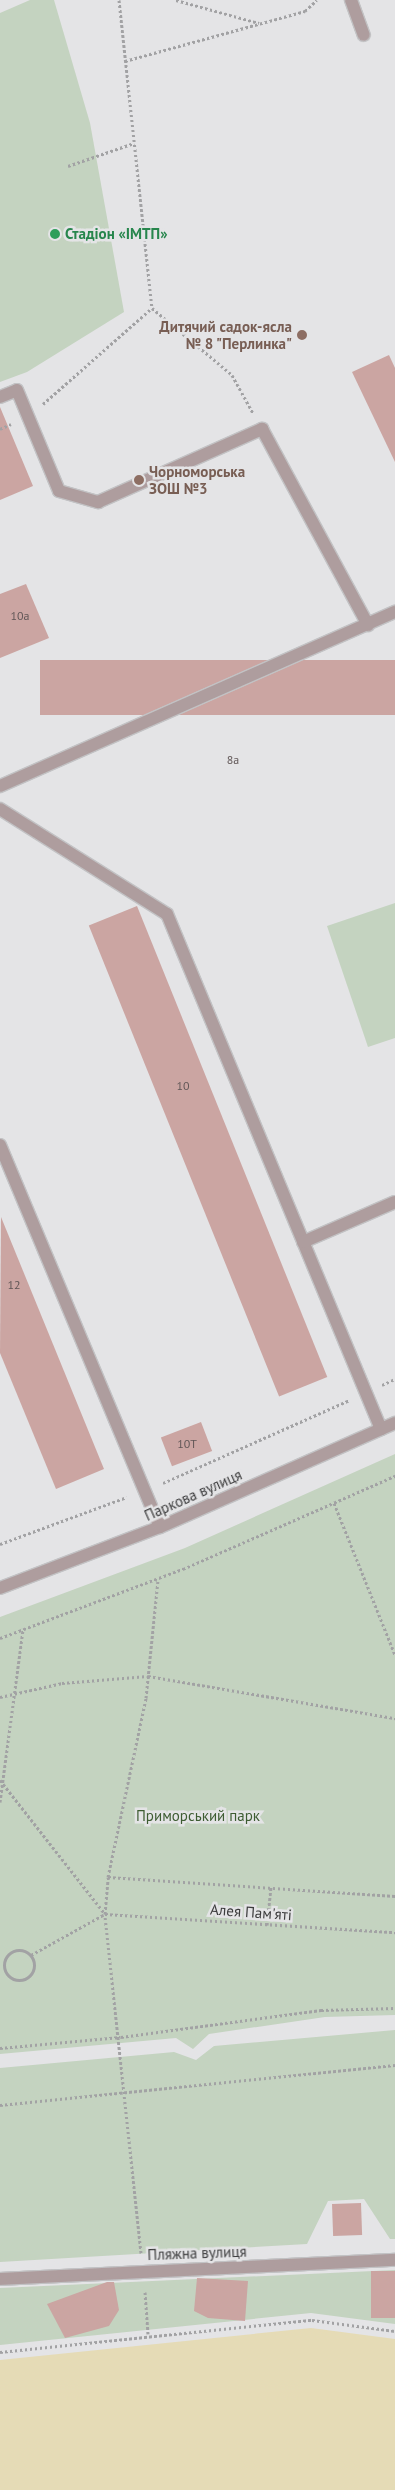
<!DOCTYPE html>
<meta charset="utf-8">
<style>
body{margin:0}
#map{position:relative;width:395px;height:2490px;overflow:hidden;background:#e4e4e6;font-family:"PT Sans",sans-serif}
div>[style]{position:absolute}
.green>*{inset:0;background:#c4d3c0}
.sand>*{inset:0;background:#e5dbb6}
.building>*{inset:0;background:#cba5a2;transform-origin:0 0}
.path>*{height:3px;margin-top:-1.5px;transform-origin:0;background:repeating-linear-gradient(90deg,#a2a2a4 0 2.5px,transparent 0 5px)}
.path>.ring{margin:-1.5px;padding:0;box-sizing:content-box;background:none;border:3px solid #a2a2a4;border-radius:50%}
.roads{filter:drop-shadow(1px 0 #c2c2c4) drop-shadow(-1px 0 #c2c2c4) drop-shadow(0 1px #c2c2c4) drop-shadow(0 -1px #c2c2c4)}
.service>*{height:12px;margin:-6px;padding:0 6px;transform-origin:6px;border-radius:6px;background:#ae9d9e}
.minor>*{height:12px;margin:-6px;padding:0 6px;transform-origin:6px;border-radius:6px;background:#ae9d9e}
.tertiary>*{height:12px;margin:-6px;padding:0 6px;transform-origin:6px;border-radius:6px;background:#ae9d9e}
.dots>*{width:14px;height:14px;translate:-50% -50%;box-sizing:border-box;border:2px solid #e4e4e6;border-radius:50%}
span{translate:-50% -50%;white-space:nowrap;text-align:center;line-height:1.15;-webkit-text-stroke:5px #e4e4e6;paint-order:stroke}
.number-label{font-size:12px;color:#605656}
.number-label span{-webkit-text-stroke-width:0}
.leisure-label{font-size:15px;color:#27864d;font-weight:700}
.left{translate:0 -50%;text-align:left}
.education-label{font-size:15px;color:#785e54;font-weight:700}
.right{translate:-100% -50%;text-align:right}
.street-label{font-size:15px;color:#3c3c3d}
.park-label{font-size:15px;color:#3d5c32}
</style>
<div id="map">
<div class="green">
<div style="clip-path:polygon(30px 0,54px 0,90px 123px,124px 312px,27px 372px,0 382px,0 13px)"></div>
<div style="clip-path:polygon(395px 903px,395px 1038px,368px 1047px,327px 926px)"></div>
<div style="clip-path:polygon(395px 1454px,395px 2015px,325px 2017px,209px 2034px,193px 2049px,176px 2038px,0 2054px,0 1617px,185px 1548px)"></div>
<div style="clip-path:polygon(395px 2030px,395px 2239px,390px 2239px,364px 2199px,328px 2201px,307px 2244px,0 2262px,0 2068px,174px 2052px,196px 2060px,214px 2046px)"></div>
<div style="clip-path:polygon(395px 2270px,395px 2324px,311px 2313px,0 2345px,0 2288px)"></div>
</div>
<div class="sand">
<div style="clip-path:polygon(311px 2328px,395px 2339px,395px 2490px,0 2490px,0 2360px)"></div>
</div>
<div class="building">
<div style="clip-path:polygon(389px 355px,395px 368px,395px 462px,352px 372px)"></div>
<div style="clip-path:polygon(0 407px,33px 486px,0 500px)"></div>
<div style="clip-path:polygon(26px 584px,49px 638px,0 658px,0 594px)"></div>
<div style="left:395px;top:660px;width:55px;height:355px;rotate:90deg"></div>
<div style="left:137px;top:906px;width:508px;height:52px;rotate:68deg"></div>
<div style="clip-path:polygon(1px 1217px,104px 1469px,56px 1489px,0 1353px)"></div>
<div style="left:201px;top:1422px;width:31px;height:43px;rotate:69deg"></div>
<div style="left:361px;top:2203px;width:32px;height:29px;rotate:88deg"></div>
<div style="left:371px;top:2271px;width:24px;height:47px"></div>
<div style="clip-path:polygon(197px 2278px,248px 2281px,245px 2321px,208px 2318px,194px 2311px)"></div>
<div style="clip-path:polygon(107px 2282px,114px 2282px,119px 2310px,109px 2326px,65px 2338px,47px 2304px)"></div>
</div>
<div class="path">
<div style="left:119px;top:0;width:310px;rotate:83.9deg"></div>
<div style="left:152px;top:308px;width:104px;rotate:39.9deg"></div>
<div style="left:232px;top:375px;width:43px;rotate:61.1deg"></div>
<div style="left:176px;top:0;width:86px;rotate:15.5deg"></div>
<div style="left:125px;top:61px;width:187px;rotate:-15.5deg"></div>
<div style="left:305px;top:11px;width:16px;rotate:-43deg"></div>
<div style="left:68px;top:166px;width:70px;rotate:-19.2deg"></div>
<div style="left:43px;top:404px;width:145px;rotate:-41.4deg"></div>
<div style="left:0;top:429px;width:12px;rotate:-24deg"></div>
<div style="left:382px;top:1385px;width:14px;rotate:-25deg"></div>
<div style="left:163px;top:1483px;width:204px;rotate:-24deg"></div>
<div style="left:334px;top:1503px;width:164px;rotate:68.1deg"></div>
<div style="left:0;top:1544px;width:135px;rotate:-20.3deg"></div>
<div style="left:0;top:1638px;width:196px;rotate:-20.7deg"></div>
<div style="left:183px;top:1569px;width:232px;rotate:-23.7deg"></div>
<div style="left:0;top:1697px;width:64px;rotate:-12.7deg"></div>
<div style="left:62px;top:1683px;width:86px;rotate:-4.7deg"></div>
<div style="left:148px;top:1676px;width:251px;rotate:9.7deg"></div>
<div style="left:0;top:1780px;width:170px;rotate:51.9deg"></div>
<div style="left:0;top:1802px;width:175px;rotate:-82.4deg"></div>
<div style="left:108px;top:1877px;width:288px;rotate:3.8deg"></div>
<div style="left:105px;top:1914px;width:291px;rotate:3.6deg"></div>
<div style="left:267px;top:1925px;width:38px;rotate:-84deg"></div>
<div class="ring" style="left:4px;top:1950px;width:27px;height:27px"></div>
<div style="left:31px;top:1955px;width:85px;rotate:-29deg"></div>
<div style="left:0;top:2048px;width:121px;rotate:-5.2deg"></div>
<div style="left:121px;top:2037px;width:202px;rotate:-7.7deg"></div>
<div style="left:321px;top:2010px;width:74px;rotate:-1.5deg"></div>
<div style="left:0;top:2105px;width:397px;rotate:-5.8deg"></div>
<div style="left:141px;top:2253px;width:341px;rotate:-96.1deg"></div>
<div style="left:105px;top:1914px;width:37px;rotate:-85deg"></div>
<div style="left:108px;top:1877px;width:183px;rotate:-78deg"></div>
<div style="left:146px;top:1698px;width:120px;rotate:-84.2deg"></div>
<div style="left:145px;top:2292px;width:42px;rotate:85.9deg"></div>
<div style="left:0;top:2352px;width:314px;rotate:-5.9deg"></div>
<div style="left:312px;top:2320px;width:84px;rotate:7.5deg"></div>
</div>
<div class="roads">
<div class="service">
<div style="left:351px;top:0;width:37px;rotate:70deg"></div>
<div style="left:0;top:397px;width:18px;rotate:-22deg"></div>
<div style="left:17px;top:390px;width:109px;rotate:67.4deg"></div>
<div style="left:59px;top:491px;width:41px;rotate:15.8deg"></div>
<div style="left:98px;top:502px;width:180px;rotate:-24deg"></div>
<div style="left:262px;top:429px;width:223px;rotate:61.6deg"></div>
<div style="left:0;top:786px;width:432px;rotate:-23.8deg"></div>
<div style="left:0;top:809px;width:197px;rotate:32.2deg"></div>
<div style="left:167px;top:914px;width:558px;rotate:67.44deg"></div>
<div style="left:0;top:1145px;width:414px;rotate:67.3deg"></div>
<div style="left:303px;top:1242px;width:100px;rotate:-23.5deg"></div>
</div>
<div class="minor">
<div style="left:0;top:2279px;width:395px;rotate:-2.8deg"></div>
</div>
<div class="tertiary">
<div style="left:0;top:1588px;width:171px;rotate:-20.9deg"></div>
<div style="left:160px;top:1527px;width:257px;rotate:-23.9deg"></div>
</div>
</div>
<div class="dots">
<div style="left:55px;top:234px;background:#2e9e5b"></div>
<div style="left:302px;top:335px;background:#8d6e63"></div>
<div style="left:139px;top:480px;background:#8d6e63"></div>
</div>
<div class="number-label">
<span style="left:20px;top:616px">10а</span>
<span style="left:233px;top:760px">8а</span>
<span style="left:183px;top:1086px">10</span>
<span style="left:14px;top:1285px">12</span>
<span style="left:187px;top:1444px">10Т</span>
</div>
<div class="leisure-label">
<span class="left" style="left:65px;top:234px">Стадіон «ІМТП»</span>
</div>
<div class="education-label">
<span class="right" style="left:292px;top:335px">Дитячий садок-ясла<br>№ 8 "Перлинка"</span>
<span class="left" style="left:149px;top:480px">Чорноморська<br>ЗОШ №3</span>
</div>
<div class="street-label">
<span style="left:193px;top:1495px;rotate:-24deg">Паркова вулиця</span>
<span style="left:251px;top:1912px;rotate:4deg">Алея Пам'яті</span>
<span style="left:197px;top:2253px;rotate:-2deg">Пляжна вулиця</span>
</div>
<div class="park-label">
<span style="left:198px;top:1816px">Приморський парк</span>
</div>
</div>
